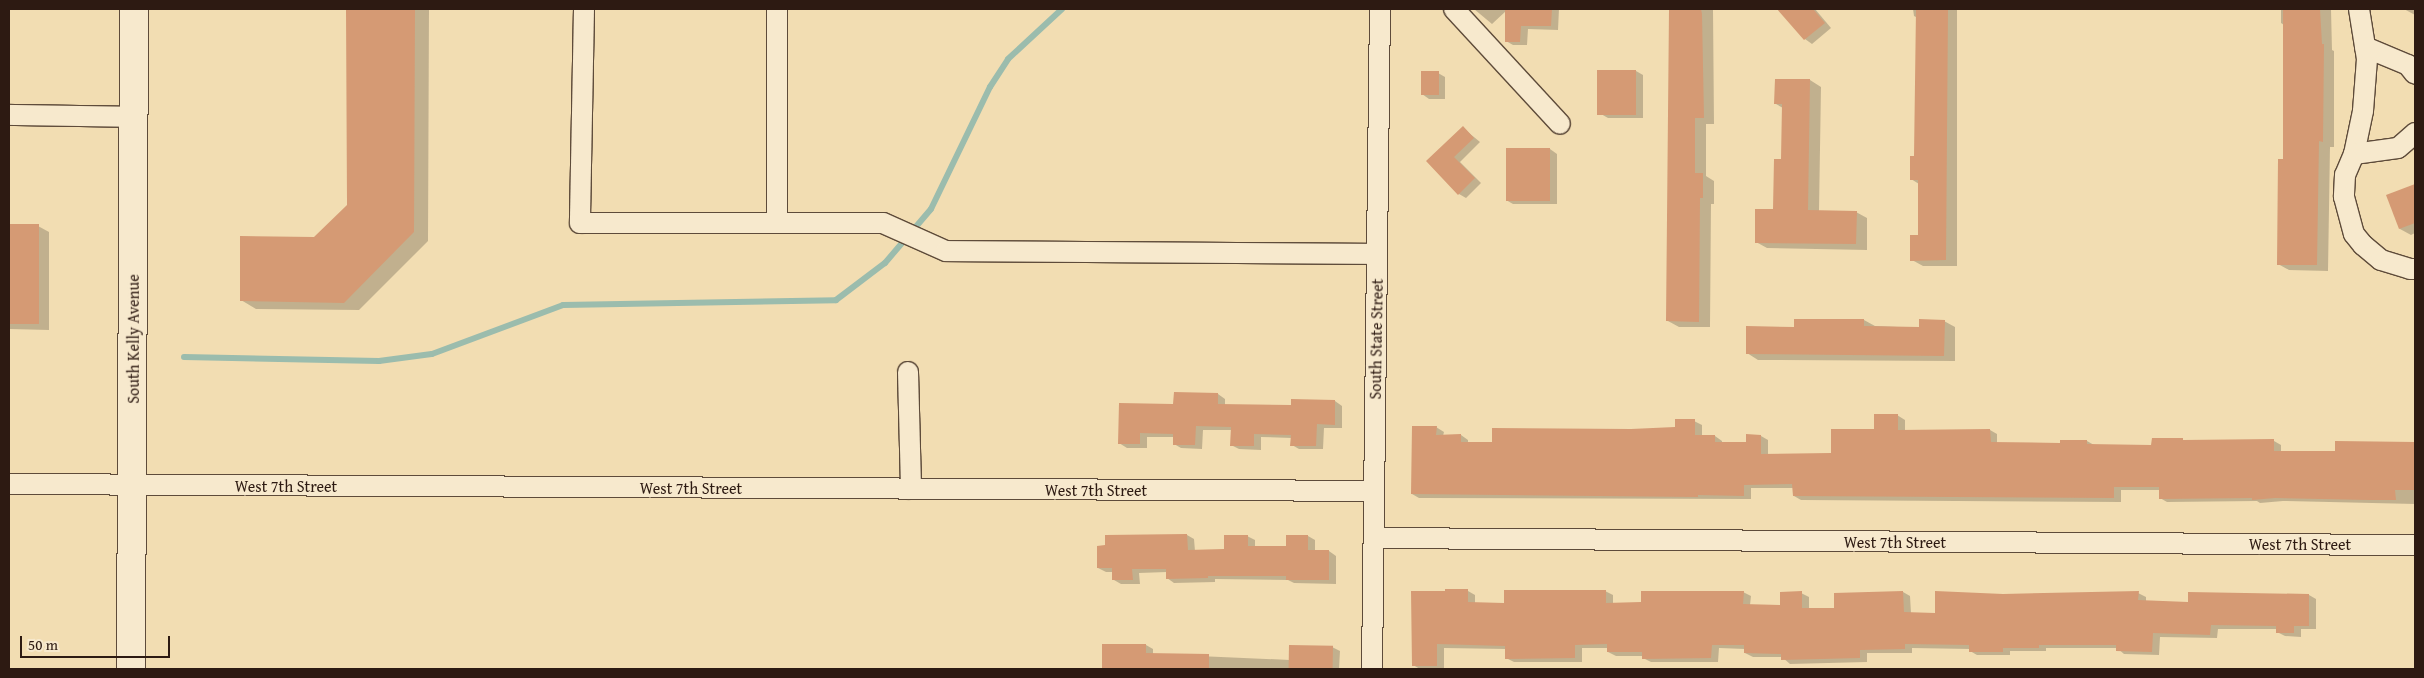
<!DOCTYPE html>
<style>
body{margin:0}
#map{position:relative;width:2424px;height:678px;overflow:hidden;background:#f2ddb2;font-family:"Gentium Book Plus",serif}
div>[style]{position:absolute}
.shadow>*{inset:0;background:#0003}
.stream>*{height:6px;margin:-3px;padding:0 3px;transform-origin:3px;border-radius:3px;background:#9bbcad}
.building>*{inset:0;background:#d59a74;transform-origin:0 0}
.roads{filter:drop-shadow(1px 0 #5e4b3a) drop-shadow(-1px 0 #5e4b3a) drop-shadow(0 1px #5e4b3a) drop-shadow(0 -1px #5e4b3a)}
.street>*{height:20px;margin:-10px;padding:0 10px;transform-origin:10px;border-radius:10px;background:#f7e9cd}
.secondary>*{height:28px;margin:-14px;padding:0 14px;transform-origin:14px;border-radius:14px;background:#f7e9cd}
span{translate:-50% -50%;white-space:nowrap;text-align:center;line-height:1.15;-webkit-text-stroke:4px #f7e9cd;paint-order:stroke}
.street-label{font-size:16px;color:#2d1a12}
.frame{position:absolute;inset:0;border:10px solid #2d1a12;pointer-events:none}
.scale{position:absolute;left:20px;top:636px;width:150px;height:22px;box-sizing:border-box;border:2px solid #2d1a12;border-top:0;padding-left:6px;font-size:15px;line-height:18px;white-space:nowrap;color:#2d1a12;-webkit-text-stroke:4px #f7e9cd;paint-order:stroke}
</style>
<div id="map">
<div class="shadow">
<div style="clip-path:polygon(348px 9px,429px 9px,428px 241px,359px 310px,256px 309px,241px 300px,314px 238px,348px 206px)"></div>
<div style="clip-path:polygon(1474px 9px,1559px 9px,1558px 30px,1528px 29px,1527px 45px,1513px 45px,1506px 41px,1506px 11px,1492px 24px)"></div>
<div style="clip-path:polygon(1671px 9px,1713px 9px,1714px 124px,1706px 124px,1706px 176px,1714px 181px,1714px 204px,1711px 204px,1710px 327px,1679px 327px,1668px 321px)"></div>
<div style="clip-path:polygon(1789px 9px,1815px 9px,1831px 28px,1812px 44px,1805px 39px,1783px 14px)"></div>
<div style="clip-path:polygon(1913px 9px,1957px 9px,1957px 266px,1923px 266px,1912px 260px,1920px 237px,1919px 184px,1911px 179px,1915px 157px,1918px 18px,1914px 16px)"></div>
<div style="clip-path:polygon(2281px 9px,2331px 9px,2332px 50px,2334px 51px,2334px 147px,2330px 147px,2328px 271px,2289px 270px,2278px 264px,2284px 160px,2284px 25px,2281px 23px)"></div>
<div style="clip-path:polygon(2404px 9px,2415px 9px,2415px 15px)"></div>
<div style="clip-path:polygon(1636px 71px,1643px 75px,1643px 118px,1608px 118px,1601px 114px,1599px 73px)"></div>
<div style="clip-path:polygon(1438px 73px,1445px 77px,1445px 99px,1429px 99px,1422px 94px)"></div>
<div style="clip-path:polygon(1810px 80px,1821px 87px,1819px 211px,1856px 212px,1867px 218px,1867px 250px,1767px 248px,1756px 242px,1774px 210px,1782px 160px,1783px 108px,1776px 104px)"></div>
<div style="clip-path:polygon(1463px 128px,1480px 142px,1460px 162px,1481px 183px,1466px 198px,1459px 194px,1428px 161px)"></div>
<div style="clip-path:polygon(1550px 149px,1557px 154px,1557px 204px,1513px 204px,1506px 200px)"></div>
<div style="clip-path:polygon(2415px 186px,2415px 233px,2411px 235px,2400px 229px,2388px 196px)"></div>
<div style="clip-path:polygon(9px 225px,38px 226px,49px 232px,49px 330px,9px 329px)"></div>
<div style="clip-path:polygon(1840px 320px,1864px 320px,1875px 326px,1920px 328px,1944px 321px,1955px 327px,1955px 361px,1758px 360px,1747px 353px,1795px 328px)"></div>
<div style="clip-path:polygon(1175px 394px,1218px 394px,1225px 399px,1225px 405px,1292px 406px,1293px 401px,1335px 401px,1342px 406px,1342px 428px,1324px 428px,1323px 449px,1299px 449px,1292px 445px,1292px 438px,1261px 437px,1261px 450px,1239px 449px,1231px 445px,1232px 430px,1203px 430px,1202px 449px,1181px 448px,1174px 444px,1174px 437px,1147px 437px,1147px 448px,1127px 448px,1119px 443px,1175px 405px)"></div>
<div style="clip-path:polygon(1897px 415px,1905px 420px,1905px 432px,1990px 430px,1997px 434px,1997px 443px,2061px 444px,2061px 441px,2087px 441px,2094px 445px,2153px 446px,2186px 442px,2274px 441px,2281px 445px,2281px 452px,2337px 453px,2337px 442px,2415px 443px,2415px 504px,2283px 501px,2260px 503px,2257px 501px,2167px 502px,2160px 498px,2160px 490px,2121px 490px,2121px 502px,1801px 500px,1794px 496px,1794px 488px,1751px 488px,1751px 499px,1419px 498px,1412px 494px,1436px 427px,1444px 432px,1443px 436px,1461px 435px,1468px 440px,1468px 443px,1493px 443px,1677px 428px,1694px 421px,1702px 425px,1702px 436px,1715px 436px,1722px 441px,1722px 443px,1747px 444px,1761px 436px,1768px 440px,1768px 455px,1832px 454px)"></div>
<div style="clip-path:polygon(1187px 535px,1194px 539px,1195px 551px,1226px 550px,1247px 536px,1255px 540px,1255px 548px,1287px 548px,1308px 536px,1315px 540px,1315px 551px,1329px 551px,1336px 556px,1336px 584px,1294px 583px,1288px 580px,1215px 579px,1215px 582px,1174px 583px,1167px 578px,1167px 572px,1139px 573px,1140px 584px,1121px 584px,1114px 580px,1114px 572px,1106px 572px,1098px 568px,1106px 547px,1106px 537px)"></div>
<div style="clip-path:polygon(1468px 591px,1475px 595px,1475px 603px,1505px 604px,1605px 591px,1613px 595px,1613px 604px,1642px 603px,1743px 592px,1751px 596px,1750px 605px,1781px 606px,1801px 593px,1809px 597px,1809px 609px,1835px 609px,1835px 595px,1903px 592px,1910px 596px,1911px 613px,1936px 614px,2003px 595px,2138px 593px,2146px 597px,2146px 601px,2189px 603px,2309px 595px,2316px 599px,2316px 629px,2301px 629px,2301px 637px,2285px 636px,2277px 632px,2277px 629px,2218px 629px,2217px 638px,2160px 637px,2159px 655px,2124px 654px,2117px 648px,2046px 648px,2046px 651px,2010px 651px,2010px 655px,1977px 655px,1970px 651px,1970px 649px,1912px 648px,1912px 653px,1867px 653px,1867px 662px,1790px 664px,1782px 657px,1753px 657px,1745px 653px,1745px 649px,1719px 648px,1718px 662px,1651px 662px,1643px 658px,1643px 656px,1616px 656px,1608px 652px,1608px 648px,1582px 648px,1582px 662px,1514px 662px,1506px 658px,1506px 649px,1444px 648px,1444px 669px,1420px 669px,1413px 665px)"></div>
<div style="clip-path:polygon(1103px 645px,1146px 645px,1153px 649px,1153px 654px,1290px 660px,1332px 647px,1340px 651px,1339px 669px,1104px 669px)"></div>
</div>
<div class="stream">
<div style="left:184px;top:357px;width:195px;rotate:1.2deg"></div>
<div style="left:379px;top:361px;width:53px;rotate:-7.5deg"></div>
<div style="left:432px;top:354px;width:140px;rotate:-20.5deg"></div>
<div style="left:563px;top:305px;width:273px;rotate:-1deg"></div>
<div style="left:836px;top:300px;width:61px;rotate:-37.1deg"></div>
<div style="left:885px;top:263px;width:71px;rotate:-49.6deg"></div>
<div style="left:931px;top:209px;width:136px;rotate:-64.2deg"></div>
<div style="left:990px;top:87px;width:33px;rotate:-57deg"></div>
<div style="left:1008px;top:59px;width:74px;rotate:-42.8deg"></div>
</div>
<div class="building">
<div style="clip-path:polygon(346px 9px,415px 9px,414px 232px,344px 303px,240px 301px,240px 236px,314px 237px,347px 205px)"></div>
<div style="clip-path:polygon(1505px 9px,1552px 9px,1551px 26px,1521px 26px,1520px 42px,1505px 42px)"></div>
<div style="clip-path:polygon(1669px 9px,1701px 9px,1702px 14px,1704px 118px,1695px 118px,1695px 173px,1703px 173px,1703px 198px,1700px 198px,1699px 322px,1666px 321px)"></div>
<div style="clip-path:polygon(1777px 9px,1813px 9px,1825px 23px,1804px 40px)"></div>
<div style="clip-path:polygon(1916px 9px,1948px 9px,1946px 260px,1910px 261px,1910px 235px,1918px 235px,1918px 180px,1910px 180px,1910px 156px,1914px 156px)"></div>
<div style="clip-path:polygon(2283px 9px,2320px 9px,2322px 44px,2324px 44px,2323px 142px,2319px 141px,2317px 265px,2277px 265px,2278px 159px,2283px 159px)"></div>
<div style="left:1636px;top:70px;width:45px;height:39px;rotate:90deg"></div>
<div style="left:1421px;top:71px;width:18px;height:24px"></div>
<div style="clip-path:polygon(1775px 79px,1810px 79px,1808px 210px,1857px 211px,1856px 244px,1755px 243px,1755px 209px,1773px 209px,1774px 159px,1781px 159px,1782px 104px,1774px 104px)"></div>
<div style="clip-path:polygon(1463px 126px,1474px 138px,1454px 157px,1475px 178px,1458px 195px,1426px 161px)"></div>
<div style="left:1506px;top:148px;width:44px;height:53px"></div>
<div style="clip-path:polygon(2415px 184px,2415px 223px,2399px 229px,2386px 195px)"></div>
<div style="left:9px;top:224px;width:30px;height:100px"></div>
<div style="clip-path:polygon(1794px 319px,1864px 319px,1864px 326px,1919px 327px,1919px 319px,1945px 320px,1944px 356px,1746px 354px,1746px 326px,1794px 327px)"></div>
<div style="clip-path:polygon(1174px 392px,1218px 393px,1218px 404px,1291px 405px,1291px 399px,1335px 400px,1335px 425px,1317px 424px,1316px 446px,1290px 446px,1291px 435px,1254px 434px,1254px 446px,1230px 446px,1231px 427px,1196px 426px,1195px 445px,1173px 445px,1173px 434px,1140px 433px,1140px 444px,1118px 444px,1119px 403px,1173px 404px)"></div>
<div style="clip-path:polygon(1874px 414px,1898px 414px,1898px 430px,1990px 429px,1991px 442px,2060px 443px,2060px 440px,2087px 440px,2087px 444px,2151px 445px,2152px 438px,2183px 438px,2183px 440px,2274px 439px,2274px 451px,2335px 451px,2335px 441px,2415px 442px,2415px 490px,2395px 490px,2396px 500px,2369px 500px,2275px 498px,2252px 500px,2252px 498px,2159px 499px,2159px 487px,2114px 487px,2114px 498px,1793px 496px,1792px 484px,1744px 485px,1744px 496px,1698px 495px,1698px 497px,1411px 494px,1412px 426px,1437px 426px,1436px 435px,1461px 434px,1461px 442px,1492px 442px,1492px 428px,1631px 429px,1675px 427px,1675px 419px,1695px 419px,1695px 435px,1715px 435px,1715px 442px,1746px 442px,1746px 434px,1761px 435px,1761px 454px,1831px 453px,1831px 429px,1874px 429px)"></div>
<div style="clip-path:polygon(1187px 534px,1188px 550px,1224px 549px,1224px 535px,1248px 535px,1248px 546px,1286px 546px,1286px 535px,1308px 535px,1308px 550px,1329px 550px,1329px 580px,1286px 580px,1286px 576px,1208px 576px,1208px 578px,1166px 579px,1166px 569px,1132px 569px,1133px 580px,1112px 580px,1112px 568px,1097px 568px,1097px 546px,1105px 545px,1105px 535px)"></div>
<div style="clip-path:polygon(1445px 589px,1468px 589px,1468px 602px,1504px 603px,1504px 590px,1606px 590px,1606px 603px,1641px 602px,1641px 591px,1744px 591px,1743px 604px,1780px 605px,1780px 592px,1802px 591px,1802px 608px,1834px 608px,1834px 593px,1903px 591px,1904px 612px,1935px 613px,1935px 591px,2003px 594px,2139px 591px,2138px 600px,2188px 602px,2188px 592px,2309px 594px,2309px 626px,2294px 626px,2294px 633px,2276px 633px,2276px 626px,2211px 625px,2210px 635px,2153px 633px,2152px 652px,2116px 651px,2116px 645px,2039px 645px,2039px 648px,2003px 648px,2003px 652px,1969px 652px,1969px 645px,1905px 644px,1905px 649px,1860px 650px,1860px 658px,1781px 660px,1781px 654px,1744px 653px,1744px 645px,1712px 645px,1711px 658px,1642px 659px,1642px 652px,1607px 652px,1607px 644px,1575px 645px,1575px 658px,1505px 659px,1505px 646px,1437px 644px,1437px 666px,1412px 666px,1411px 591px,1445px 591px)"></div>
<div style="clip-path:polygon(1102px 644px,1146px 644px,1146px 653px,1209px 654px,1209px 669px,1102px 669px)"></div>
<div style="left:1289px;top:645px;width:44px;height:24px;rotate:1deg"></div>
</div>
<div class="roads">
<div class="street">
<div style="left:584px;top:9px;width:214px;rotate:91.1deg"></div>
<div style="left:580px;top:223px;width:303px"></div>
<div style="left:883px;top:223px;width:69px;rotate:24deg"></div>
<div style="left:946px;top:251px;width:431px;rotate:0.4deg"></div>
<div style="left:777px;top:9px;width:214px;rotate:90deg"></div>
<div style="left:1454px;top:9px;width:156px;rotate:47.3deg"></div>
<div style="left:2359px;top:9px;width:51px;rotate:80.9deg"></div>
<div style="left:2367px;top:59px;width:52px;rotate:94.4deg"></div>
<div style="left:2363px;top:111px;width:44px;rotate:101.8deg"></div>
<div style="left:2354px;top:154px;width:23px;rotate:113deg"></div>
<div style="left:2345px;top:175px;width:22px;rotate:93deg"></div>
<div style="left:2344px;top:197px;width:38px;rotate:75deg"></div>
<div style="left:2354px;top:234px;width:14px;rotate:51deg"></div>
<div style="left:2363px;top:245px;width:23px;rotate:40deg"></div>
<div style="left:2381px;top:260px;width:30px;rotate:17deg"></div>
<div style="left:2410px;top:269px;width:5px"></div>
<div style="left:2365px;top:47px;width:47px;rotate:22.7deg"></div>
<div style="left:2408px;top:65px;width:11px;rotate:52deg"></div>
<div style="left:9px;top:115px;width:125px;rotate:0.9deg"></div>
<div style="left:2354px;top:154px;width:44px;rotate:-7.8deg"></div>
<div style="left:2398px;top:148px;width:23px;rotate:-41deg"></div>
<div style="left:908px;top:372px;width:117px;rotate:88.5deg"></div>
<div style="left:9px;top:484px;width:1365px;rotate:0.29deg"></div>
<div style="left:1374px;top:538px;width:1041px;rotate:0.39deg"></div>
<div style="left:1372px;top:669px;width:660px;rotate:-89.31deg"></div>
</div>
<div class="secondary">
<div style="left:131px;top:669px;width:660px;rotate:-89.74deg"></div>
</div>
</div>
<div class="street-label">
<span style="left:133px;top:339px;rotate:-90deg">South Kelly Avenue</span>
<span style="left:1376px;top:339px;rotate:-89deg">South State Street</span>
<span style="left:286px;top:486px">West 7th Street</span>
<span style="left:691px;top:488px">West 7th Street</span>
<span style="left:1096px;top:490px">West 7th Street</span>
<span style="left:1895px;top:542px">West 7th Street</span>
<span style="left:2300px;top:544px">West 7th Street</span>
</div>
<div class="frame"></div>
<div class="scale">50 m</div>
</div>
